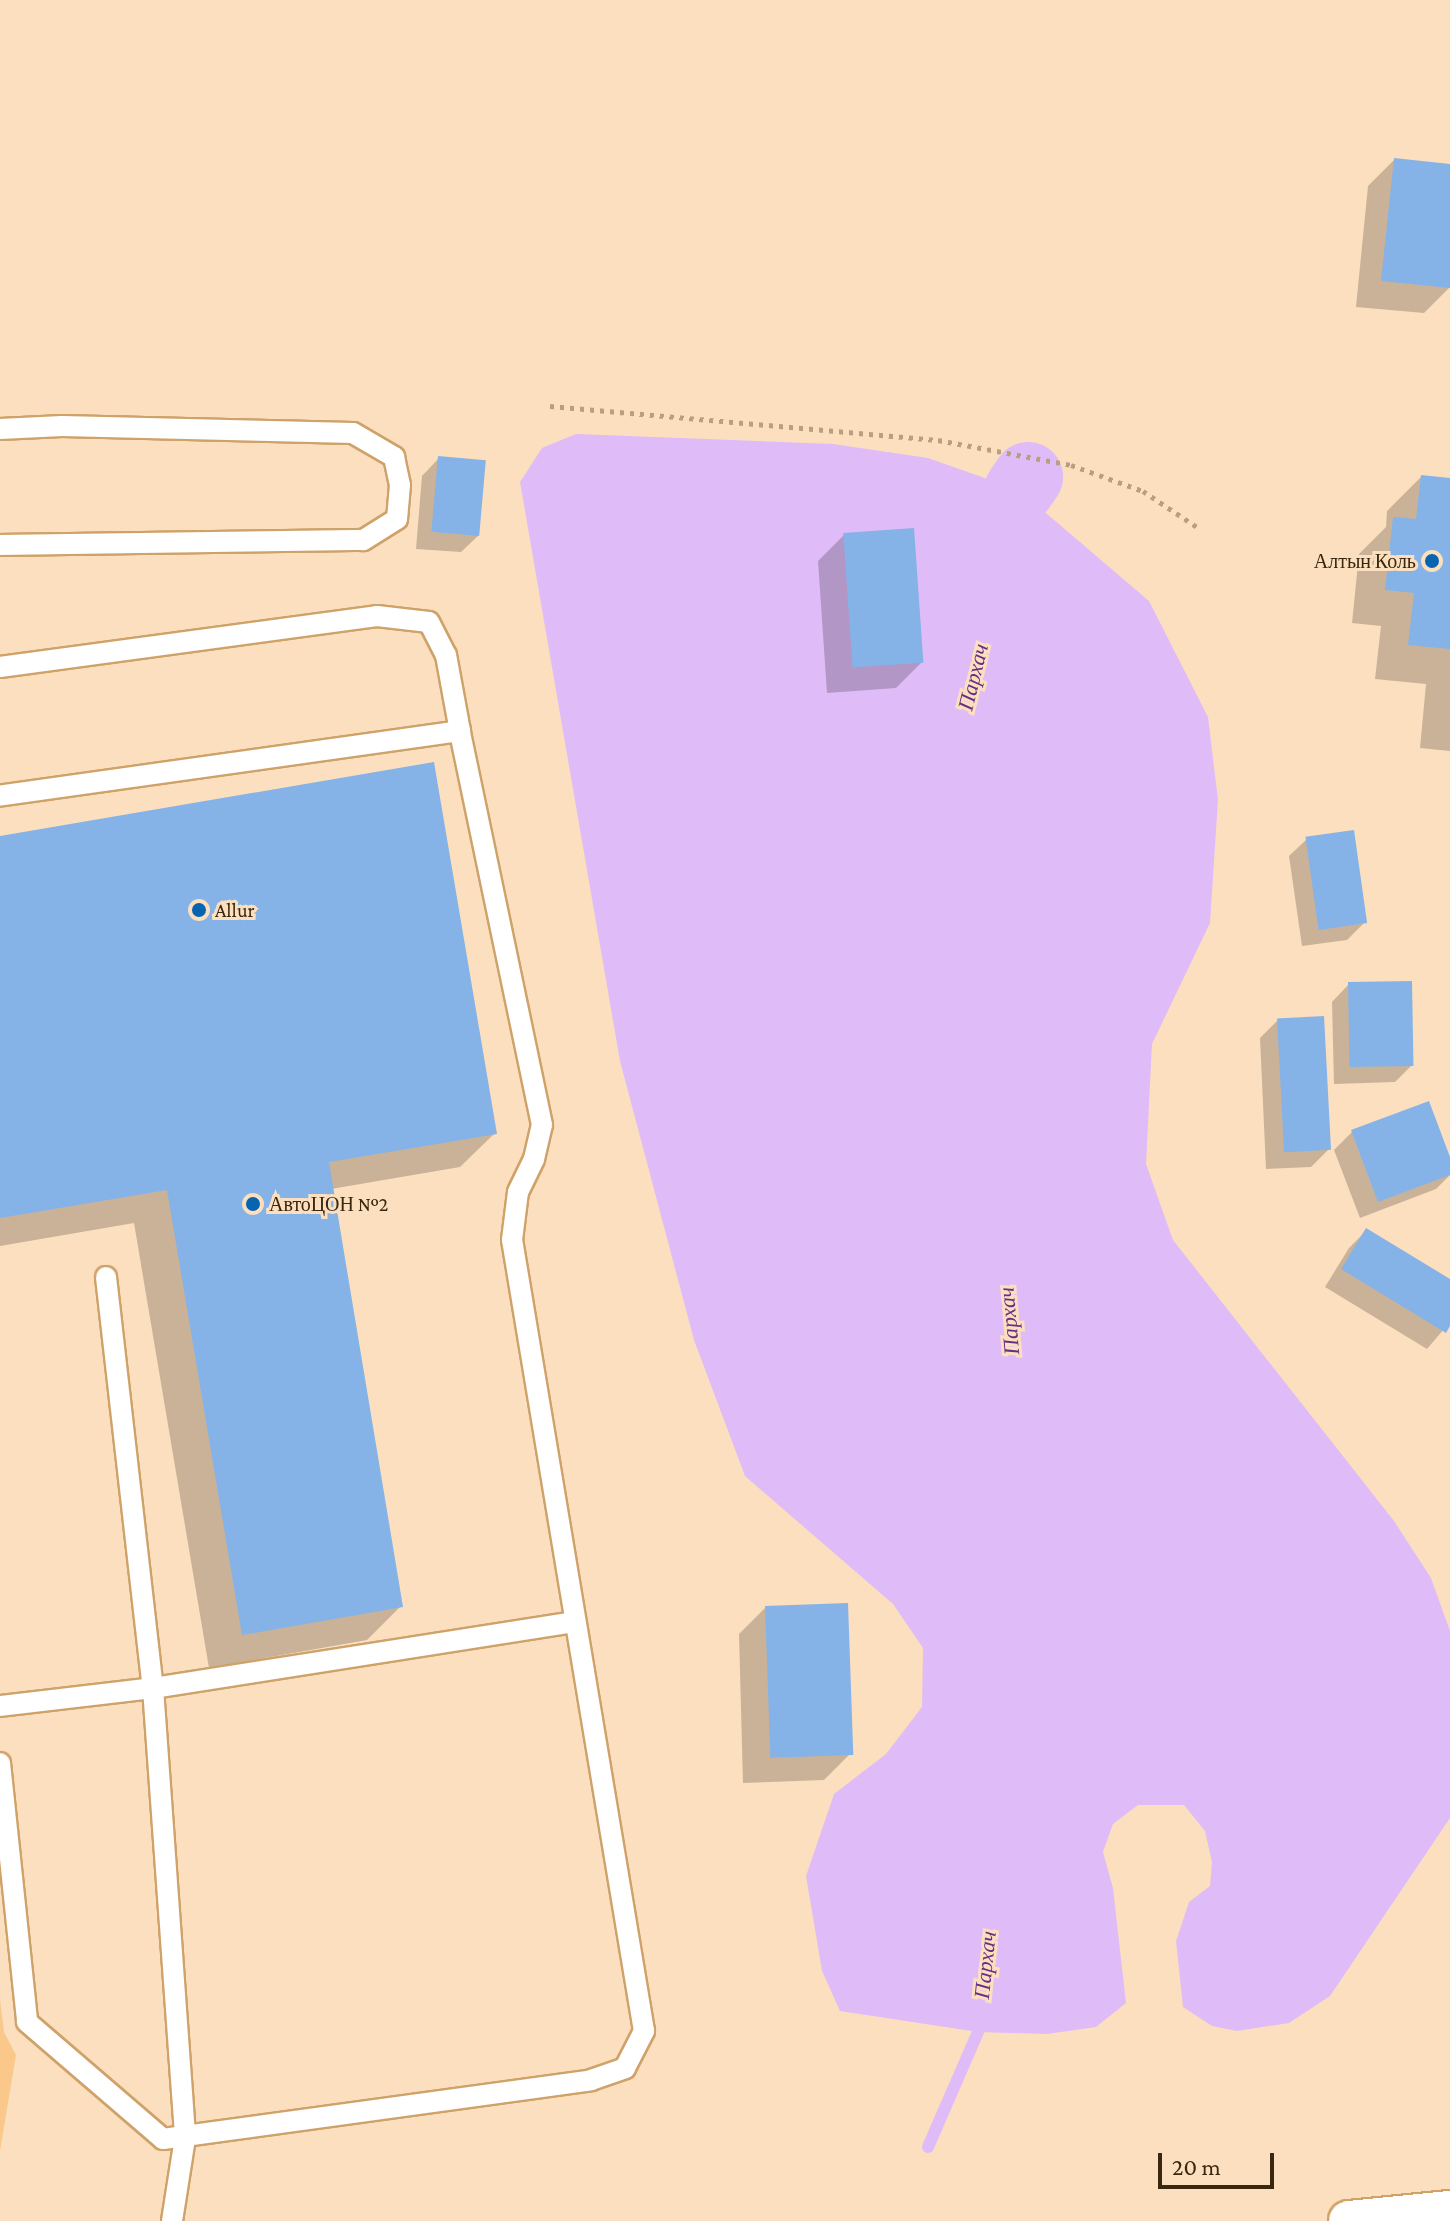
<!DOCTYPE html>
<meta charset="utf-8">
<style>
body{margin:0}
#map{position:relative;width:1450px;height:2221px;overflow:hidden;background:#fcdfbe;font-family:"Crimson Pro",serif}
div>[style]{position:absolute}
.green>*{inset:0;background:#fac88a}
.water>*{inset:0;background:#dfbcf7}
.shadow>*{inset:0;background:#0003}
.stream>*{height:12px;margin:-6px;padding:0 6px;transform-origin:6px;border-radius:6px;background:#dfbcf7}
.river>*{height:70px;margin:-35px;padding:0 35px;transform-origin:35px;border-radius:35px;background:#dfbcf7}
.building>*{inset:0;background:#85b3e7;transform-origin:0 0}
.path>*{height:5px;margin-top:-2.5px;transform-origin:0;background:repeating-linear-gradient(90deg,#b89f82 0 4px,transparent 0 10px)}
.roads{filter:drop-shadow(2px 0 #cfa26a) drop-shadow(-2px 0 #cfa26a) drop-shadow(0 2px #cfa26a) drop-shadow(0 -2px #cfa26a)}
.service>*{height:20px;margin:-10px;padding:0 10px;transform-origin:10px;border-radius:10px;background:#fff}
.minor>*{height:40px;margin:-20px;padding:0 20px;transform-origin:20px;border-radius:20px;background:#fff}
.dots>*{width:22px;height:22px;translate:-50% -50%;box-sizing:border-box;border:4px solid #fcdfbe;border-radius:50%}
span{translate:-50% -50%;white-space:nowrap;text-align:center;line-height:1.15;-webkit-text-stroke:6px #fcdfbe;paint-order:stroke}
.poi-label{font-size:20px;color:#392710}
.right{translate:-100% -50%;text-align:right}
.left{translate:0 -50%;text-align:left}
.water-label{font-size:22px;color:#663084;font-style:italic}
.scale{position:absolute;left:1158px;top:2153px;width:116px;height:36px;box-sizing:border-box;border:4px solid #392710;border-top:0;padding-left:10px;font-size:24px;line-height:28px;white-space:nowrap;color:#392710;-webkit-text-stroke:6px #fcdfbe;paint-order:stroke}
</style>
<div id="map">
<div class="green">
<div style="clip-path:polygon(0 1999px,4px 2032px,16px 2055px,0 2151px)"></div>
</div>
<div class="water">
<div style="clip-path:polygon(576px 434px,833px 444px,928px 458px,1019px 490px,1149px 601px,1208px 717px,1218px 800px,1210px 923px,1152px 1044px,1146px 1164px,1173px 1240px,1394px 1521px,1431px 1578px,1450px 1631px,1450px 1818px,1330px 1996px,1289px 2023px,1237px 2031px,1212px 2026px,1183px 2007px,1176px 1941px,1189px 1902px,1210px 1886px,1212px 1862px,1205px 1831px,1184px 1805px,1138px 1805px,1113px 1824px,1103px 1852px,1113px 1888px,1126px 2003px,1096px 2027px,1047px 2034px,978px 2032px,840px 2011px,822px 1971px,806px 1876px,834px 1794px,886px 1754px,922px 1707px,923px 1648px,893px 1604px,745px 1476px,694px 1340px,620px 1061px,520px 482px,542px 448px)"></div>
</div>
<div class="shadow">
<div style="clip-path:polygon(1394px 160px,1450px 166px,1450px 287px,1424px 313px,1356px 307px,1368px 186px)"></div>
<div style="clip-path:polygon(439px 458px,479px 535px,461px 552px,416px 549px,422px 476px)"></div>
<div style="clip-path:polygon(1421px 477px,1450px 480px,1450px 751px,1420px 748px,1426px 684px,1375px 679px,1381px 626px,1352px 623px,1359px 554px,1386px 527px,1387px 511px)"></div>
<div style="clip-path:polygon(844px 535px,922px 662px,896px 688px,827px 693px,818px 561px)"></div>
<div style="clip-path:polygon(0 838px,494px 1134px,460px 1167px,331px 1189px,401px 1606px,367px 1640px,209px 1668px,134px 1223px,0 1246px)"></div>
<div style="clip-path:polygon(1307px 839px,1365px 922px,1347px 940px,1302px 946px,1289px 856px)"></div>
<div style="clip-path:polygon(1349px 984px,1412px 1065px,1395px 1082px,1334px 1084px,1332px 1002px)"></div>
<div style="clip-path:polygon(1278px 1020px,1328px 1150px,1311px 1167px,1266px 1169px,1260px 1038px)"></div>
<div style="clip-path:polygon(1428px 1103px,1450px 1163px,1450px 1175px,1436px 1189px,1360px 1218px,1334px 1150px,1352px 1132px)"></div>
<div style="clip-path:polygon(1366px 1231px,1450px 1282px,1450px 1322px,1427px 1349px,1325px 1287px,1349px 1248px)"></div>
<div style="clip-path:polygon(765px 1608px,850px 1754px,824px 1780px,743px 1783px,739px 1634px)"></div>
</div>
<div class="stream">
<div style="left:928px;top:2147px;width:125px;rotate:-66.5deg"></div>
<div style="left:978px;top:2032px;width:16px;rotate:-83deg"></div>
</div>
<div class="river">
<div style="left:1019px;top:490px;width:16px;rotate:-55deg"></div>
</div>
<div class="building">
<div style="clip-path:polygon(1394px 158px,1450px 164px,1450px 288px,1381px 281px)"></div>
<div style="left:438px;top:456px;width:48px;height:76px;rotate:5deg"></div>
<div style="clip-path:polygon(1421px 475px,1450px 478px,1450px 649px,1408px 645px,1414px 593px,1385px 590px,1393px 517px,1416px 519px)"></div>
<div style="left:914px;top:528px;width:135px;height:71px;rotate:86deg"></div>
<div style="clip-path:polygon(434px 762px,497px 1134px,329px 1162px,403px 1607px,242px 1635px,167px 1190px,0 1218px,0 836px)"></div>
<div style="left:1354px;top:830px;width:94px;height:49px;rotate:82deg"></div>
<div style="left:1412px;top:981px;width:85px;height:64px;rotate:89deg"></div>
<div style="left:1324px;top:1016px;width:134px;height:47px;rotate:87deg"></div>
<div style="clip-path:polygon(1429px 1101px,1450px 1157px,1450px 1175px,1378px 1202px,1351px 1130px)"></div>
<div style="clip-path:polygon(1366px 1228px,1450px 1279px,1450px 1326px,1446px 1333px,1341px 1269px)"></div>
<div style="left:848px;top:1603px;width:152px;height:83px;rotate:88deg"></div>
</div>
<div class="path">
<div style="left:550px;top:406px;width:389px;rotate:5deg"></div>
<div style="left:938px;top:440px;width:135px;rotate:10.6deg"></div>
<div style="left:1071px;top:465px;width:77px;rotate:19.9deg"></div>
<div style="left:1143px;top:491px;width:69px;rotate:33.7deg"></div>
</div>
<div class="roads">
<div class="service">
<div style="left:0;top:429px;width:62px;rotate:-2.8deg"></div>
<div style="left:62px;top:426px;width:291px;rotate:1.4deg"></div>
<div style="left:353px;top:433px;width:48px;rotate:30.3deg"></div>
<div style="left:394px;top:457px;width:29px;rotate:78deg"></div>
<div style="left:400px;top:485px;width:34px;rotate:95deg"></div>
<div style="left:397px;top:519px;width:40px;rotate:148deg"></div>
<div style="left:363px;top:540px;width:363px;rotate:179.2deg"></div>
<div style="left:0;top:667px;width:380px;rotate:-7.7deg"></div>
<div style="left:377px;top:616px;width:52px;rotate:6.6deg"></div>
<div style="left:429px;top:622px;width:37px;rotate:63deg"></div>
<div style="left:446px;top:655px;width:77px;rotate:79.6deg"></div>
<div style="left:460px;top:731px;width:465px;rotate:172deg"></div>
<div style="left:106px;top:1277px;width:414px;rotate:83.5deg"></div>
<div style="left:153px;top:1688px;width:451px;rotate:85.9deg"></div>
<div style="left:185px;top:2138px;width:84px;rotate:98.9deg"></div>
<div style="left:0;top:1706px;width:154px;rotate:-6.7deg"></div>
<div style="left:153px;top:1688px;width:427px;rotate:-8.9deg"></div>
<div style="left:0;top:1763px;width:260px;rotate:84deg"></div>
<div style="left:27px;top:2022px;width:179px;rotate:40.7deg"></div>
<div style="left:163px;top:2139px;width:432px;rotate:-7.8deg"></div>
<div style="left:591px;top:2080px;width:36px;rotate:-19deg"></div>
<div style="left:625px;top:2068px;width:42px;rotate:-62.8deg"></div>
<div style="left:644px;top:2031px;width:802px;rotate:-99.47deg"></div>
<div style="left:512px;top:1240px;width:48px;rotate:-82.9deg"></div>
<div style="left:518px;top:1192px;width:37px;rotate:-64deg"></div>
<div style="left:534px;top:1159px;width:35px;rotate:-77deg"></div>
<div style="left:542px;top:1125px;width:402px;rotate:-101.8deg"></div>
</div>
<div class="minor">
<div style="left:1349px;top:2221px;width:101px;rotate:-5.7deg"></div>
</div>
</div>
<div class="dots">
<div style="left:1432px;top:561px;background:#0664b1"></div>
<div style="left:199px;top:910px;background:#0664b1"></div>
<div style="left:253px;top:1204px;background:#0664b1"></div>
</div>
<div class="poi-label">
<span class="right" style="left:1416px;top:561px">Алтын Коль</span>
<span class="left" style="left:215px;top:910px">Allur</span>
<span class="left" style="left:269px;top:1204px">АвтоЦОН №2</span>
</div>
<div class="water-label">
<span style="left:973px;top:677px;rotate:-76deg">Пархач</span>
<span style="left:1009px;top:1321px;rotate:-95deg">Пархач</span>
<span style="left:985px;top:1965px;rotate:-84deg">Пархач</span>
</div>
<div class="scale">20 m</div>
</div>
